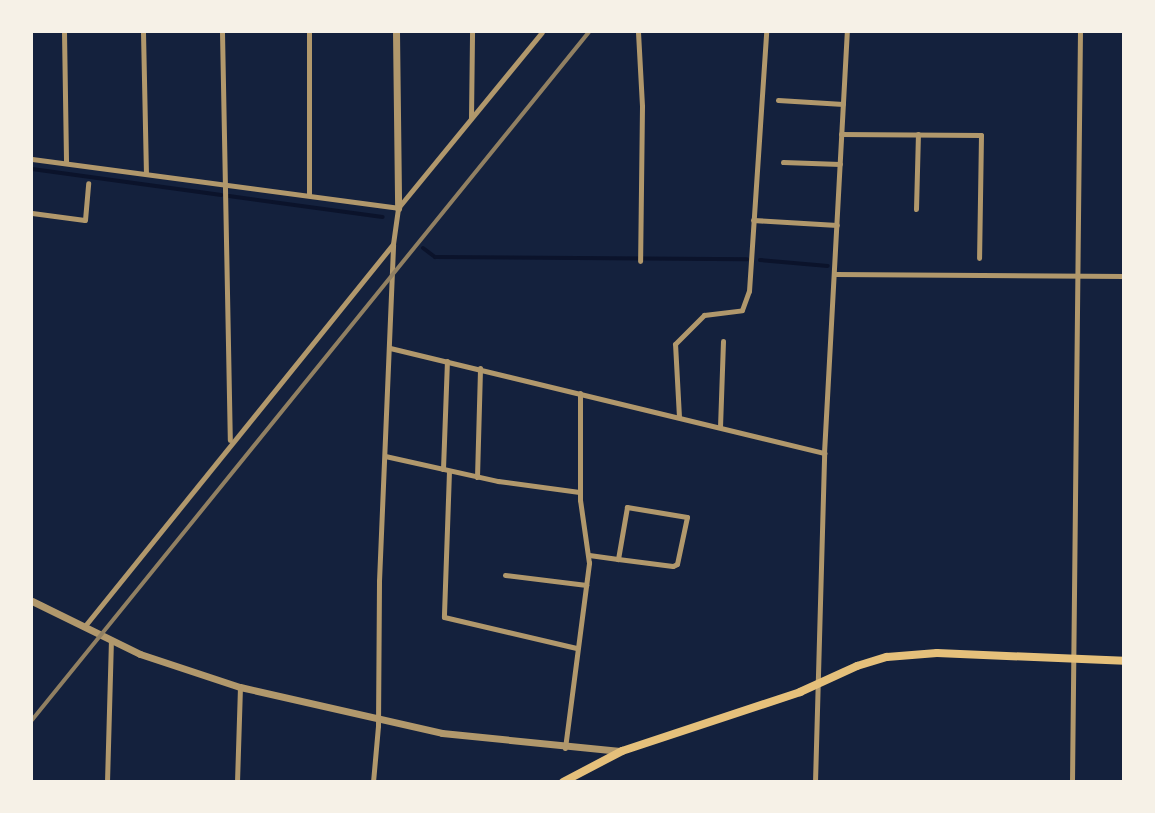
<!DOCTYPE html>
<style>
body{margin:0}
#map{position:relative;width:1155px;height:813px;overflow:hidden;background:#14213d;font-family:"Space Grotesk",sans-serif}
div>[style]{position:absolute}
.stream>*{height:4px;margin:-2px;padding:0 2px;transform-origin:2px;border-radius:2px;background:#0b132b}
.minor>*{height:5px;margin:-2.5px;padding:0 2.5px;transform-origin:2.5px;border-radius:2.5px;background:#b1986c}
.tertiary>*{height:7px;margin:-3.5px;padding:0 3.5px;transform-origin:3.5px;border-radius:3.5px;background:#b1986c}
.trunk>*{height:8px;margin:-4px;padding:0 4px;transform-origin:4px;border-radius:4px;background:#e5c07b}
.rail>*{height:4px;margin:-2px;padding:0 2px;transform-origin:2px;border-radius:2px;background:#918062}
span{translate:-50% -50%;white-space:nowrap;text-align:center;line-height:1.15;-webkit-text-stroke:6px #f6f1e7;paint-order:stroke}
.frame{position:absolute;inset:0;border:33px solid #f6f1e7;pointer-events:none}
</style>
<div id="map">
<div class="stream">
<div style="left:32px;top:169px;width:191px;rotate:7.8deg"></div>
<div style="left:229px;top:196px;width:155px;rotate:7.8deg"></div>
<div style="left:423px;top:248px;width:15px;rotate:37deg"></div>
<div style="left:435px;top:257px;width:312px;rotate:0.4deg"></div>
<div style="left:760px;top:260px;width:68px;rotate:5deg"></div>
</div>
<div class="minor">
<div style="left:64px;top:32px;width:131px;rotate:89.1deg"></div>
<div style="left:143px;top:32px;width:141px;rotate:88.8deg"></div>
<div style="left:222px;top:32px;width:408px;rotate:88.9deg"></div>
<div style="left:309px;top:32px;width:163px;rotate:90deg"></div>
<div style="left:638px;top:32px;width:74px;rotate:86.9deg"></div>
<div style="left:642px;top:106px;width:155px;rotate:90.7deg"></div>
<div style="left:778px;top:100px;width:65px;rotate:3.5deg"></div>
<div style="left:471px;top:118px;width:86px;rotate:-89.3deg"></div>
<div style="left:841px;top:134px;width:140px;rotate:0.4deg"></div>
<div style="left:981px;top:135px;width:123px;rotate:90.9deg"></div>
<div style="left:32px;top:159px;width:369px;rotate:7.6deg"></div>
<div style="left:783px;top:162px;width:57px;rotate:2deg"></div>
<div style="left:916px;top:209px;width:75px;rotate:-88.5deg"></div>
<div style="left:32px;top:213px;width:53px;rotate:7.5deg"></div>
<div style="left:85px;top:220px;width:37px;rotate:-85deg"></div>
<div style="left:753px;top:220px;width:84px;rotate:3.4deg"></div>
<div style="left:835px;top:274px;width:289px;rotate:0.4deg"></div>
<div style="left:390px;top:348px;width:447px;rotate:13.6deg"></div>
<div style="left:679px;top:417px;width:73px;rotate:-93.1deg"></div>
<div style="left:675px;top:344px;width:41px;rotate:-45deg"></div>
<div style="left:704px;top:315px;width:38px;rotate:-7deg"></div>
<div style="left:742px;top:310px;width:20px;rotate:-70deg"></div>
<div style="left:749px;top:291px;width:260px;rotate:-86.2deg"></div>
<div style="left:720px;top:427px;width:86px;rotate:-88deg"></div>
<div style="left:385px;top:456px;width:116px;rotate:12.5deg"></div>
<div style="left:498px;top:481px;width:82px;rotate:7.7deg"></div>
<div style="left:443px;top:469px;width:108px;rotate:-87.9deg"></div>
<div style="left:449px;top:471px;width:146px;rotate:92deg"></div>
<div style="left:444px;top:617px;width:136px;rotate:13.2deg"></div>
<div style="left:477px;top:477px;width:109px;rotate:-88.4deg"></div>
<div style="left:589px;top:555px;width:29px;rotate:8deg"></div>
<div style="left:618px;top:559px;width:55px;rotate:7.3deg"></div>
<div style="left:673px;top:566px;width:4px;rotate:-27deg"></div>
<div style="left:677px;top:564px;width:48px;rotate:-78deg"></div>
<div style="left:687px;top:517px;width:61px;rotate:-170.5deg"></div>
<div style="left:627px;top:507px;width:53px;rotate:99.8deg"></div>
<div style="left:505px;top:575px;width:82px;rotate:7deg"></div>
<div style="left:84px;top:627px;width:492px;rotate:-51.1deg"></div>
<div style="left:393px;top:244px;width:36px;rotate:-82deg"></div>
<div style="left:398px;top:208px;width:227px;rotate:-50.7deg"></div>
<div style="left:565px;top:748px;width:187px;rotate:-82.6deg"></div>
<div style="left:589px;top:563px;width:64px;rotate:-98.1deg"></div>
<div style="left:580px;top:500px;width:107px;rotate:-90deg"></div>
<div style="left:107px;top:782px;width:142px;rotate:-88.4deg"></div>
<div style="left:237px;top:782px;width:95px;rotate:-88.2deg"></div>
<div style="left:373px;top:782px;width:56px;rotate:-84.9deg"></div>
<div style="left:378px;top:726px;width:145px;rotate:-89.6deg"></div>
<div style="left:379px;top:581px;width:337px;rotate:-87.6deg"></div>
<div style="left:815px;top:782px;width:329px;rotate:-88.4deg"></div>
<div style="left:824px;top:453px;width:422px;rotate:-86.9deg"></div>
<div style="left:1072px;top:782px;width:750px;rotate:-89.39deg"></div>
</div>
<div class="tertiary">
<div style="left:396px;top:32px;width:176px;rotate:89.3deg"></div>
<div style="left:32px;top:601px;width:120px;rotate:26.1deg"></div>
<div style="left:140px;top:654px;width:105px;rotate:18.3deg"></div>
<div style="left:240px;top:687px;width:207px;rotate:12.8deg"></div>
<div style="left:442px;top:733px;width:179px;rotate:5.8deg"></div>
</div>
<div class="trunk">
<div style="left:563px;top:782px;width:67px;rotate:-27.7deg"></div>
<div style="left:622px;top:751px;width:188px;rotate:-18.3deg"></div>
<div style="left:800px;top:692px;width:63px;rotate:-24.5deg"></div>
<div style="left:857px;top:666px;width:31px;rotate:-17deg"></div>
<div style="left:887px;top:657px;width:50px;rotate:-4.6deg"></div>
<div style="left:937px;top:653px;width:187px;rotate:2.4deg"></div>
</div>
<div class="rail">
<div style="left:32px;top:720px;width:885px;rotate:-51.01deg"></div>
</div>
<div class="frame"></div>
</div>
